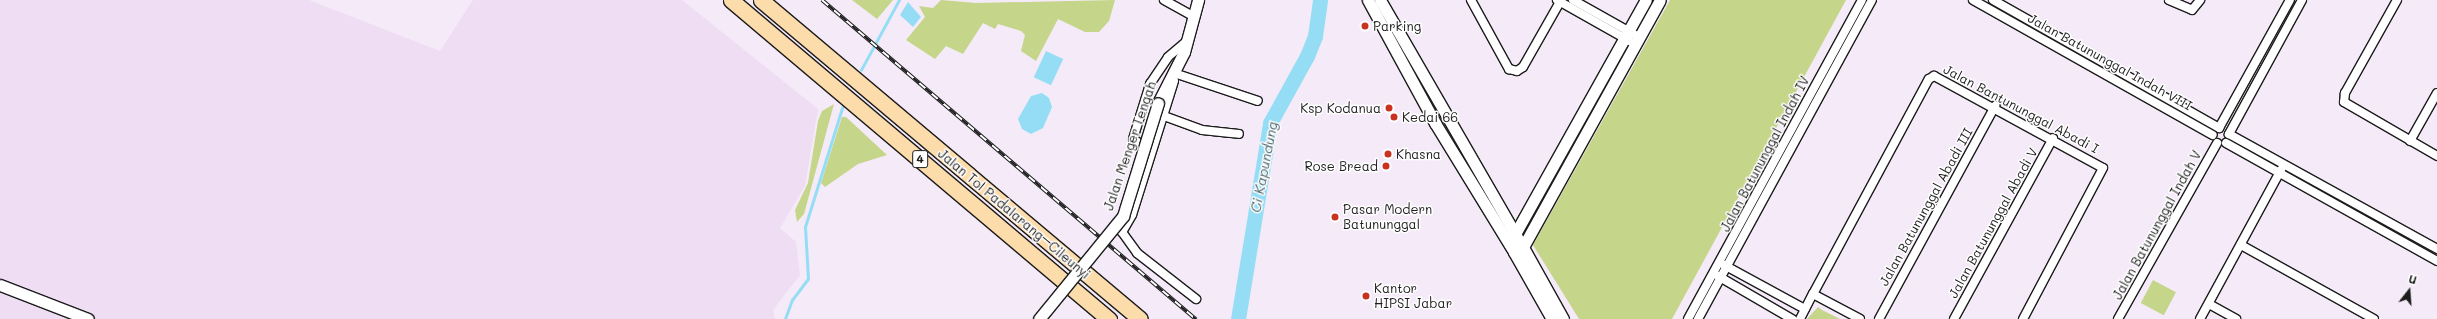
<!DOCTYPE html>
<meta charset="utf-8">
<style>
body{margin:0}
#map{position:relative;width:2437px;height:319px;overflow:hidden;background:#f5ebf8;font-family:Mali,sans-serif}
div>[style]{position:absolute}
.built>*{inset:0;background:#eeddf3}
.green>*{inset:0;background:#c5d589;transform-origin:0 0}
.water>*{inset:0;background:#94ddf5;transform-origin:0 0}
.stream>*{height:2.5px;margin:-1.25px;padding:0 1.25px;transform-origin:1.25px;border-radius:1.25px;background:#94ddf5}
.river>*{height:15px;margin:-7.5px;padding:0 7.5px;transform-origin:7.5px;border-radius:7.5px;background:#94ddf5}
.roads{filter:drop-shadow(1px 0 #1c1c1c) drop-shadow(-1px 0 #1c1c1c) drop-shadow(0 1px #1c1c1c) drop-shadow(0 -1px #1c1c1c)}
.street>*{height:8px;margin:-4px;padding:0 4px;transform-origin:4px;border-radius:4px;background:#fff}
.secondary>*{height:11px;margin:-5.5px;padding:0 5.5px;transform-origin:5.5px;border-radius:5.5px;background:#fff}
.highway>*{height:15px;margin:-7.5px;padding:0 7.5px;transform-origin:7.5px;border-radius:7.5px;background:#fddcac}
.rail>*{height:4px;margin-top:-2px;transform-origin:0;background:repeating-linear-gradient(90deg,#fff 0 8px,#1c1c1c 0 16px);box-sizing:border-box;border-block:1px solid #1c1c1c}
.bridges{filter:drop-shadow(1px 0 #1c1c1c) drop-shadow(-1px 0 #1c1c1c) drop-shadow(0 1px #1c1c1c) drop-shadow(0 -1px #1c1c1c)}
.secondary-bridge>*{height:11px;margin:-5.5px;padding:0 5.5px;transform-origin:5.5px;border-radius:5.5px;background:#fff}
.dots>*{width:11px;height:11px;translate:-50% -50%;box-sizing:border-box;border:2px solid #fff;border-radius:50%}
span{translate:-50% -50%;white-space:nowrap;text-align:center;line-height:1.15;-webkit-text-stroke:3px #fff;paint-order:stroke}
.shield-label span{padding:1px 3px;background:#fff;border:1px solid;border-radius:3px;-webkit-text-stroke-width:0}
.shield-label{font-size:12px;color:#1c1c1c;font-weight:700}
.poi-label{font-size:13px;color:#1c1c1c}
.left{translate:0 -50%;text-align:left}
.right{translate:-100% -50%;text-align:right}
.street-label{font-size:13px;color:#1c1c1c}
.water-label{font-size:14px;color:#466068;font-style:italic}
.north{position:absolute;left:2389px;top:271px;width:40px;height:40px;-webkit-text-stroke:3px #fff;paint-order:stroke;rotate:17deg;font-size:11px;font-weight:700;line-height:16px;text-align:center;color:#1c1c1c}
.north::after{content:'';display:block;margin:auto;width:14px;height:18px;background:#1c1c1c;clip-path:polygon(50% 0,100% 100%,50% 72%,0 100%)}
</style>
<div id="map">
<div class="built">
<div style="clip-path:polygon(0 0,309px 0,440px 51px,473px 0,682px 0,818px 109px,805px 186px,780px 228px,796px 242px,800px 275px,773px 310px,775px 319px,0 319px)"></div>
</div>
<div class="green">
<div style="clip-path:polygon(852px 0,893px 0,877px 19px)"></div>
<div style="clip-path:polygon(941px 0,976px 3px,1115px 0,1109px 21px,1099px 32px,1085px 32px,1058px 19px,1036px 61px,1021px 51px,1025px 35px,1021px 31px,998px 24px,995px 29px,983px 23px,963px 54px,946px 46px,935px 59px,906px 40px,925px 17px,919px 6px,933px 8px)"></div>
<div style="clip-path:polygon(1670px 0,1846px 0,1672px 319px,1579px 319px,1533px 245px)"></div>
<div style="clip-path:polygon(834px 104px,804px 214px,797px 222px,795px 210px,808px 183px,818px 121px,822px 111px)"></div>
<div style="clip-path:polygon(842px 117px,846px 117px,887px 155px,858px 164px,825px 187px,821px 183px)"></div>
<div style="left:2153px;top:280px;width:26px;height:26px;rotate:28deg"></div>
<div style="clip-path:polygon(1818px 307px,1822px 310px,1840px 319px,1807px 319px)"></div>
</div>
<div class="water">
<div style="clip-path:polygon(908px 2px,921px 17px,913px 27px,900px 15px)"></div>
<div style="left:1046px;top:51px;width:19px;height:29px;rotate:25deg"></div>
<div style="clip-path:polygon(1042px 93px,1049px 98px,1052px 107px,1043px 128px,1031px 134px,1022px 129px,1018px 119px,1031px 96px)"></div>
</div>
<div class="stream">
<div style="left:861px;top:70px;width:80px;rotate:-61.5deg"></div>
<div style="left:785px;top:319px;width:20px;rotate:-70deg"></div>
<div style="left:792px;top:300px;width:26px;rotate:-53deg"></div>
<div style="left:808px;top:279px;width:52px;rotate:-93.3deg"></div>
<div style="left:805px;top:227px;width:125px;rotate:-72.7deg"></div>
</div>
<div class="river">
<div style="left:1238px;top:319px;width:199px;rotate:-80.7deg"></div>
<div style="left:1270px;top:123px;width:77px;rotate:-61.1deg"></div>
<div style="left:1307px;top:56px;width:22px;rotate:-68deg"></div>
<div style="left:1315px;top:36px;width:36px;rotate:-82deg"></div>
</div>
<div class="roads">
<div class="street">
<div style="left:1164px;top:0;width:35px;rotate:29deg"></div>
<div style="left:1471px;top:0;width:79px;rotate:61.2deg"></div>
<div style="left:1509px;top:69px;width:8px;rotate:14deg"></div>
<div style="left:1517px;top:71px;width:7px;rotate:-34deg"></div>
<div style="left:1523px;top:67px;width:77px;rotate:-60.4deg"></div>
<div style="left:1557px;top:0;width:90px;rotate:29.4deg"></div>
<div style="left:1573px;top:0;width:76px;rotate:29.3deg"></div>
<div style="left:1973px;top:0;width:275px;rotate:29.4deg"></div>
<div style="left:1993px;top:0;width:260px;rotate:29.5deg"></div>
<div style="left:2219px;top:128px;width:146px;rotate:-61deg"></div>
<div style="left:2169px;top:0;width:25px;rotate:23deg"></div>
<div style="left:2192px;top:10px;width:13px;rotate:-51deg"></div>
<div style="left:2302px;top:0;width:153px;rotate:118.6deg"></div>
<div style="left:2229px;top:134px;width:238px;rotate:28.9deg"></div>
<div style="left:2397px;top:0;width:107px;rotate:119.2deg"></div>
<div style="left:2345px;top:93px;width:9px;rotate:96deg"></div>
<div style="left:2344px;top:102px;width:108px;rotate:30.1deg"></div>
<div style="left:1177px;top:74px;width:85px;rotate:18.4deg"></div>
<div style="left:1174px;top:81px;width:140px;rotate:107.4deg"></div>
<div style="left:1132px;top:215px;width:20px;rotate:120deg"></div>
<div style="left:1122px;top:232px;width:26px;rotate:54deg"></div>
<div style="left:1137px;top:253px;width:75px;rotate:37.9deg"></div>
<div style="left:1164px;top:116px;width:40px;rotate:20.2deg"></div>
<div style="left:1202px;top:130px;width:37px;rotate:6deg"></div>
<div style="left:2410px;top:141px;width:55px;rotate:-60.6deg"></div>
<div style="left:2226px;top:143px;width:242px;rotate:29.2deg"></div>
<div style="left:1149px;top:150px;width:19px;rotate:-145deg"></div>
<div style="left:1133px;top:139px;width:58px;rotate:-72.8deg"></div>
<div style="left:1150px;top:84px;width:32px;rotate:-56deg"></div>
<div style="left:1168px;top:57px;width:25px;rotate:-40deg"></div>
<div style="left:2241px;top:245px;width:152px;rotate:29.1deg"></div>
<div style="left:1724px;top:265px;width:92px;rotate:28.5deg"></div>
<div style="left:1718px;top:276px;width:86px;rotate:30.2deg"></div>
<div style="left:1813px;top:294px;width:244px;rotate:-61.7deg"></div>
<div style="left:1929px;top:79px;width:6px;rotate:-31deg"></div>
<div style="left:1934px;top:76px;width:192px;rotate:28.6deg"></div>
<div style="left:2103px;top:168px;width:171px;rotate:117.9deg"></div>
<div style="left:2209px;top:304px;width:31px;rotate:29deg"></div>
<div style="left:1688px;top:319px;width:363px;rotate:-61.4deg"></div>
<div style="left:1698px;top:319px;width:363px;rotate:-61.4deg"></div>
<div style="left:1800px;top:319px;width:28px;rotate:-63deg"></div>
<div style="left:1813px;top:294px;width:53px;rotate:28deg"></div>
<div style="left:1879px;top:319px;width:243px;rotate:-61.4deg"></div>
<div style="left:1954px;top:319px;width:206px;rotate:-61.3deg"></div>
<div style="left:2118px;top:319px;width:202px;rotate:-60.6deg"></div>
<div style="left:2200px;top:319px;width:170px;rotate:-61.5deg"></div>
</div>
<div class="secondary">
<div style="left:1368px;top:0;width:140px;rotate:61.4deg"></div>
<div style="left:1435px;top:123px;width:151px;rotate:58.5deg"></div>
<div style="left:1514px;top:252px;width:10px;rotate:-29deg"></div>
<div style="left:1523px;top:247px;width:15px;rotate:-122deg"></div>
<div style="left:1515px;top:234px;width:12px;rotate:114deg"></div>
<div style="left:1380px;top:0;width:270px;rotate:60deg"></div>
<div style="left:1158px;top:103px;width:57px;rotate:-63deg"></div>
<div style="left:1184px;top:52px;width:54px;rotate:-74.9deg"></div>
<div style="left:1515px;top:234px;width:268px;rotate:-60.8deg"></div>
<div style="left:1514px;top:252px;width:77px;rotate:60.4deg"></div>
<div style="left:0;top:285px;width:94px;rotate:21.1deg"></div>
<div style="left:1563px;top:319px;width:82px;rotate:-119.1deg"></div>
<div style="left:1523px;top:247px;width:282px;rotate:-61deg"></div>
</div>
<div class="highway">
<div style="left:731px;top:0;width:495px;rotate:40.2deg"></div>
<div style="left:761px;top:0;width:495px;rotate:40.1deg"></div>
</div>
</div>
<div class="rail">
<div style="left:822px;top:0;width:492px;rotate:40.5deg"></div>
</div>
<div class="bridges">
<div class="secondary-bridge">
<div style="left:1039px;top:319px;width:133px;rotate:-50.8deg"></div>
<div style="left:1123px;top:216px;width:118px;rotate:-72.8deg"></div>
</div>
</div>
<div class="dots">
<div style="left:1365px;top:26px;background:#c8321e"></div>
<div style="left:1389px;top:108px;background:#c8321e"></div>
<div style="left:1394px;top:117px;background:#c8321e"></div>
<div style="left:1388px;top:154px;background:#c8321e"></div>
<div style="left:1386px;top:166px;background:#c8321e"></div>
<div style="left:1335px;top:217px;background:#c8321e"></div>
<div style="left:1366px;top:296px;background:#c8321e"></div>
</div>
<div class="shield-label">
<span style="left:920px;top:159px">4</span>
</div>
<div class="poi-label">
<span class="left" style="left:1373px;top:26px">Parking</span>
<span class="right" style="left:1381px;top:108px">Ksp Kodanua</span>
<span class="left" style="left:1402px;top:117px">Kedai 66</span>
<span class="left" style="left:1396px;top:154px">Khasna</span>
<span class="right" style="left:1378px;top:166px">Rose Bread</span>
<span class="left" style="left:1343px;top:217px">Pasar Modern<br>Batununggal</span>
<span class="left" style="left:1374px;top:296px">Kantor<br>HIPSI Jabar</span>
</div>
<div class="street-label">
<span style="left:2110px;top:62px;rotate:29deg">Jalan Batununggal Indah VIII</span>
<span style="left:2021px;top:109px;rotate:28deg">Jalan Bantununggal Abadi I</span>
<span style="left:1130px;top:146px;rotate:-71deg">Jalan Menger Tengah</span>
<span style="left:1765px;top:154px;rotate:-62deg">Jalan Batununggal Indah IV</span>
<span style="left:1926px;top:207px;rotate:-61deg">Jalan Batununggal Abadi III</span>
<span style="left:1014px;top:214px;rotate:40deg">Jalan Tol Padalarang–Cileunyi</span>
<span style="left:1993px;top:223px;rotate:-61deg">Jalan Batununggal Abadi V</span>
<span style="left:2157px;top:225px;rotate:-61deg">Jalan Batununggal Indah V</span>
</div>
<div class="water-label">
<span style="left:1264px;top:167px;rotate:-79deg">Ci Kapundung</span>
</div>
<div class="north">U</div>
</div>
